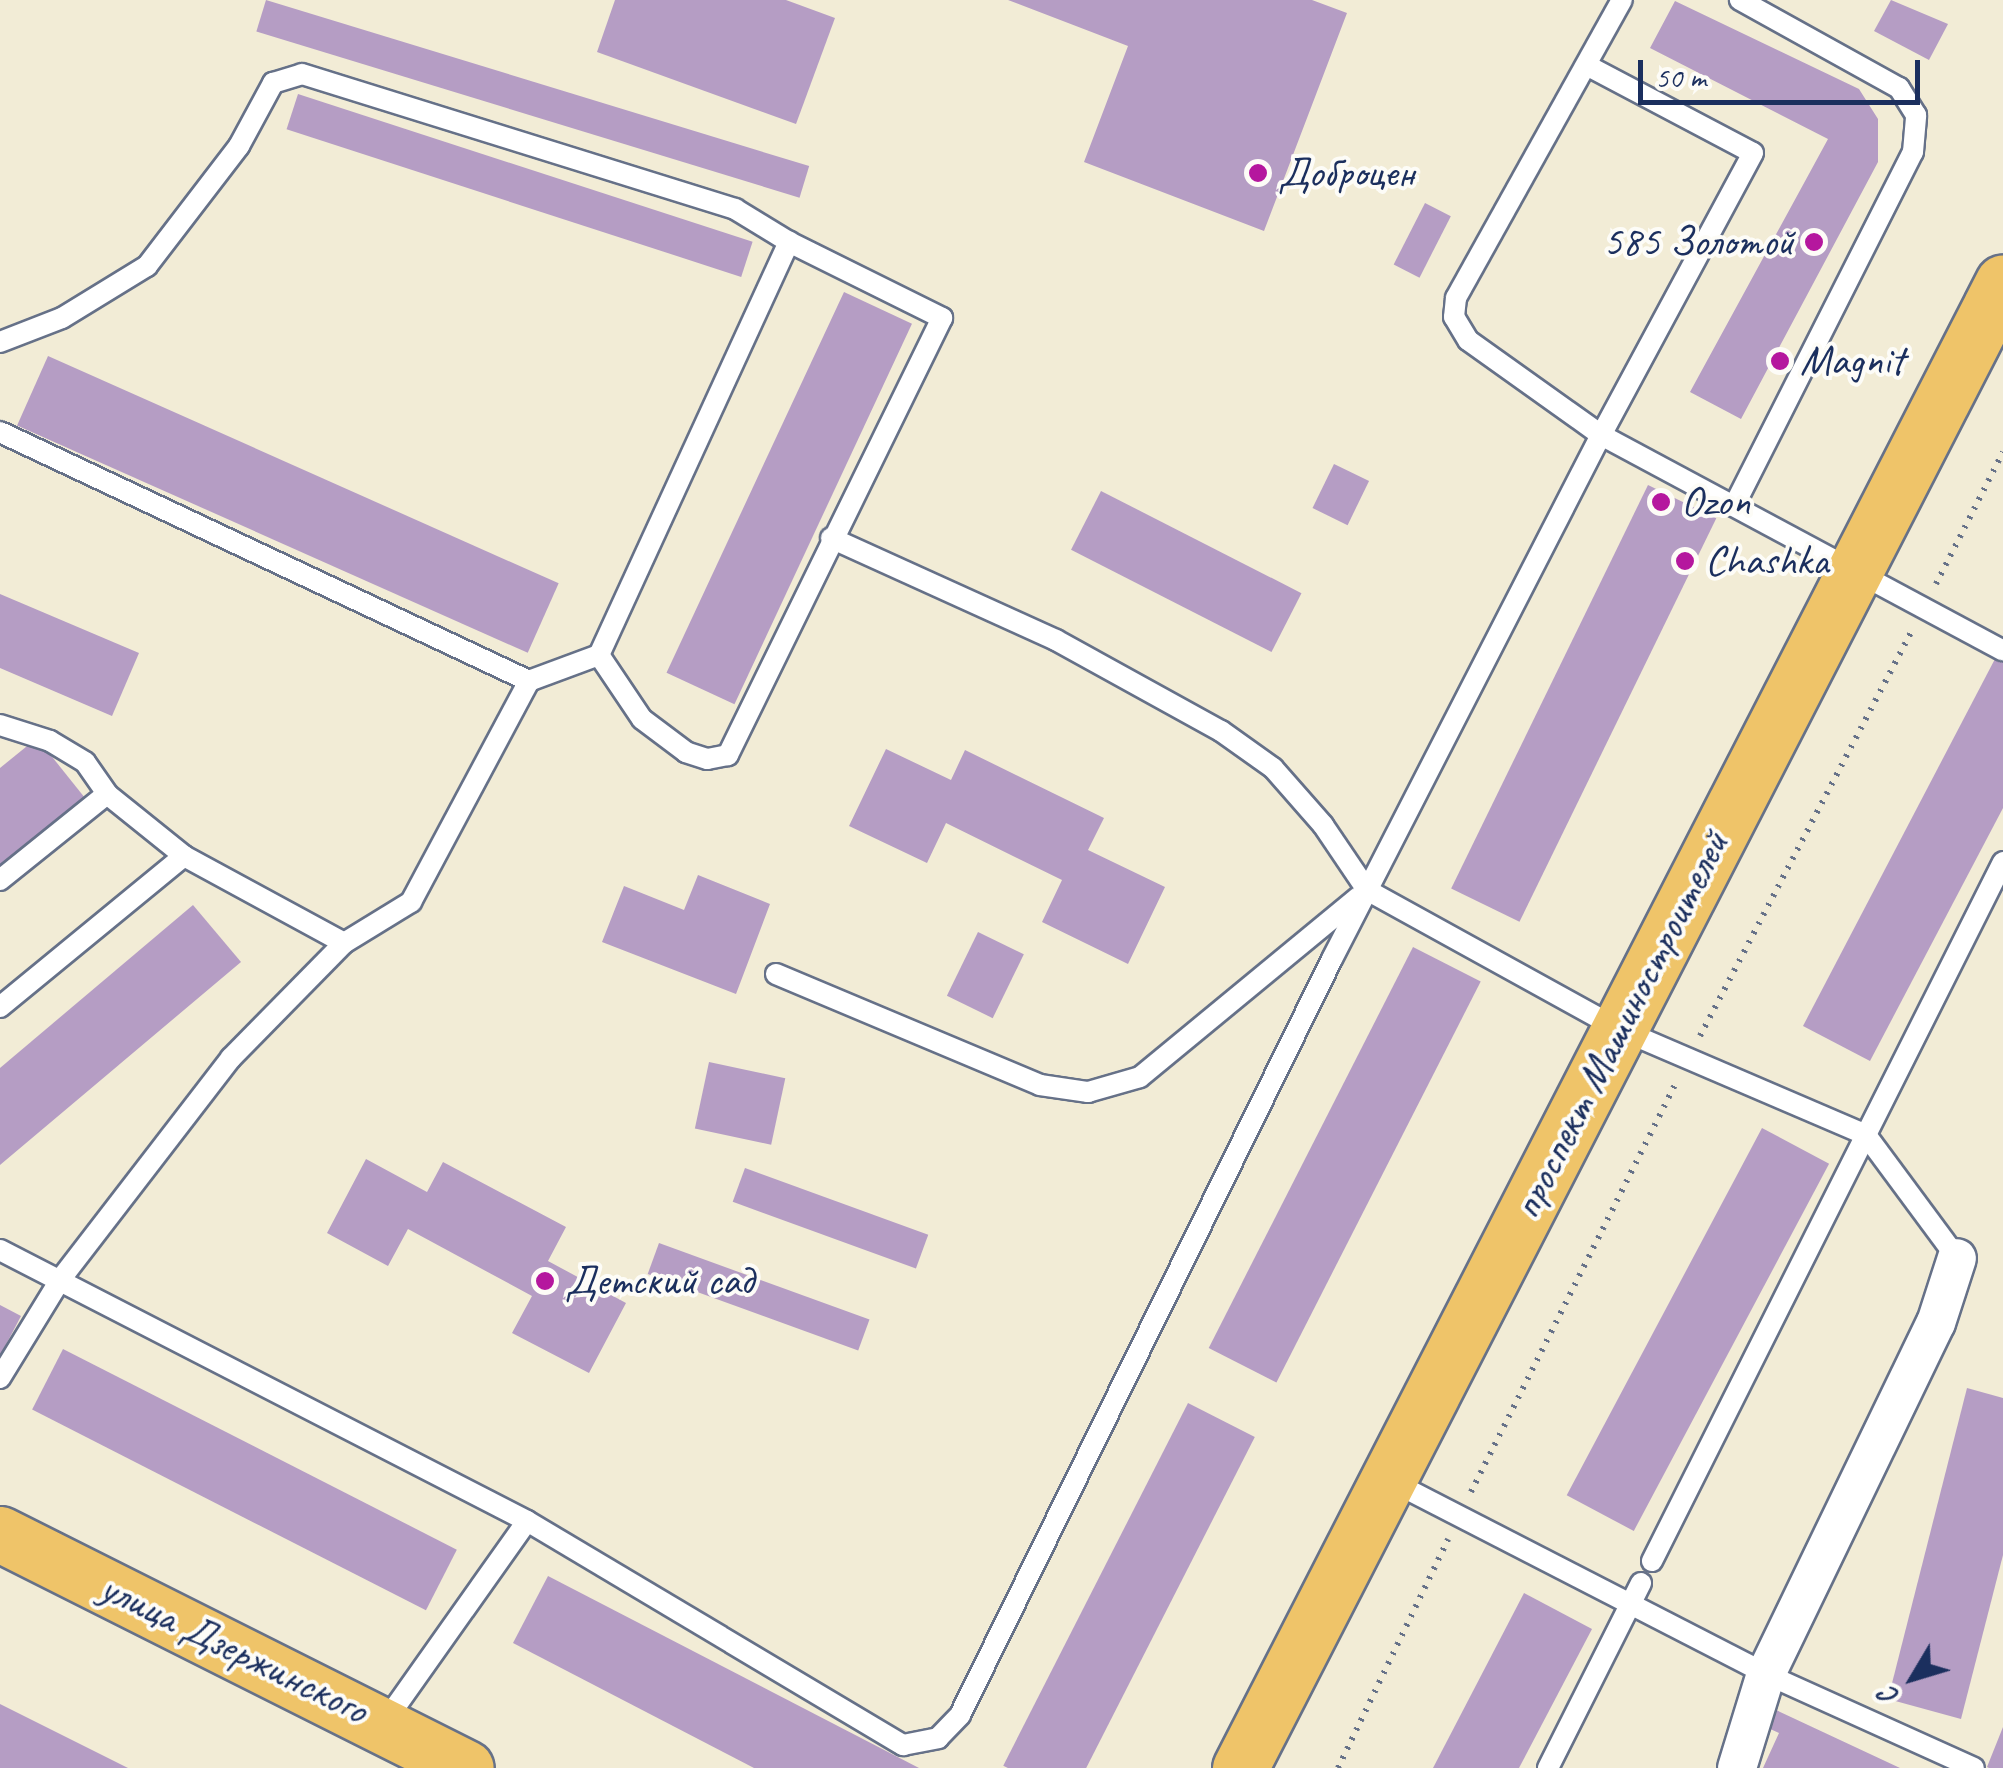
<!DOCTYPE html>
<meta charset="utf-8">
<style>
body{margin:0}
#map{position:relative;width:2003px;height:1768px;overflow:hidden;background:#f2ecd6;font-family:Caveat,sans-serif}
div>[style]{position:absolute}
.building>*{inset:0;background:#b59dc4;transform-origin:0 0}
.path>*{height:6px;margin-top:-3px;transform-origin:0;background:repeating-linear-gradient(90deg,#667188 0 2.5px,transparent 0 10.5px)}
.roads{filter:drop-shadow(2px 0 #667188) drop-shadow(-2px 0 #667188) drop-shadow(0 2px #667188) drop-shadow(0 -2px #667188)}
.lane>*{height:20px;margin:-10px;padding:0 10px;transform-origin:10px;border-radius:10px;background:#fff}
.street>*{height:38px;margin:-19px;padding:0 19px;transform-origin:19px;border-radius:19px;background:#fff}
.primary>*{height:55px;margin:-27.5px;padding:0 27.5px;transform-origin:27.5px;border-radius:27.5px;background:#efc469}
.dots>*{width:28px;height:28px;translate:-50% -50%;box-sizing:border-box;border:5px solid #fdfcf7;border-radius:50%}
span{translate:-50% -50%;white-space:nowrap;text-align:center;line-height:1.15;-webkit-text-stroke:8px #fdfcf7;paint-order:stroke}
.poi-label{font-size:42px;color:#1b2f5e}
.left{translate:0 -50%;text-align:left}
.right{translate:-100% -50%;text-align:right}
.street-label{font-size:42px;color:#1b2f5e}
.north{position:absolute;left:1863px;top:1628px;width:100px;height:100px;-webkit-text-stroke:8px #fdfcf7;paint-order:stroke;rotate:232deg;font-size:28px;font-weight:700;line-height:40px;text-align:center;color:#1b2f5e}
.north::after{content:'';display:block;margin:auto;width:35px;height:45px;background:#1b2f5e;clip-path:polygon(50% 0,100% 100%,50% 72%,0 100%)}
.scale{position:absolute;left:1638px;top:60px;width:282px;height:45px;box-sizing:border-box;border:5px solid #1b2f5e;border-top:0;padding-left:12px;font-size:30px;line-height:35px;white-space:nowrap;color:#1b2f5e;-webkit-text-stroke:8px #fdfcf7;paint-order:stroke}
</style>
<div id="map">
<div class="building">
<div style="left:266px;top:0;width:568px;height:33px;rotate:17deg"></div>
<div style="clip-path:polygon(615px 0,786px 0,835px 18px,796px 124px,597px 52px)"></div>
<div style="clip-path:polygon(1008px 0,1312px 0,1347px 13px,1264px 231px,1084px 162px,1128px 46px)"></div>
<div style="clip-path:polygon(1891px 0,1948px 24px,1929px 60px,1874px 31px)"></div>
<div style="clip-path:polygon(1675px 1px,1859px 89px,1878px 119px,1878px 162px,1741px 419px,1690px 392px,1828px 139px,1650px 48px)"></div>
<div style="left:298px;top:94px;width:478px;height:37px;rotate:18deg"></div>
<div style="left:1425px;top:203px;width:29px;height:69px;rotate:27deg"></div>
<div style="left:844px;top:292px;width:75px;height:420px;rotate:25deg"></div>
<div style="left:48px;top:356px;width:559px;height:76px;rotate:24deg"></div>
<div style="left:1334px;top:464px;width:39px;height:49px;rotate:26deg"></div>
<div style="left:1648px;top:485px;width:76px;height:449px;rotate:26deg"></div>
<div style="left:1101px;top:491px;width:225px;height:66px;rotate:27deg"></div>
<div style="clip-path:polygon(0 594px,139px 653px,112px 716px,0 668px)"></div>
<div style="clip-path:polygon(1996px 657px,2003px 660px,2003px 808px,1870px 1061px,1803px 1026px)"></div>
<div style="clip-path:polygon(37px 738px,85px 798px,0 867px,0 768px)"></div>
<div style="clip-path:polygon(886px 749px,951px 780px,965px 750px,1104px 818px,1088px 850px,1165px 887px,1128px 964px,1042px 922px,1062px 880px,946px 823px,927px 863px,849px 826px)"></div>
<div style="clip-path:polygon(698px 875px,770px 904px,736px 994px,602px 942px,624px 886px,684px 910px)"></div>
<div style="clip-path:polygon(193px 905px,241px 962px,0 1165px,0 1068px)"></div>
<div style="left:978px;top:932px;width:51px;height:71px;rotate:26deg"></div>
<div style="left:1413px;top:947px;width:76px;height:450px;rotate:27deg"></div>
<div style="left:709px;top:1062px;width:78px;height:68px;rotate:12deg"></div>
<div style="left:1762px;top:1128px;width:76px;height:416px;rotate:28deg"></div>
<div style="clip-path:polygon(366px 1159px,427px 1192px,443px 1162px,566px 1227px,548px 1261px,626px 1303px,589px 1373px,512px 1333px,532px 1296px,408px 1229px,388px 1266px,327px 1233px)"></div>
<div style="left:745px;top:1168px;width:195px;height:36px;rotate:20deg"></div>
<div style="left:659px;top:1243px;width:224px;height:33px;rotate:20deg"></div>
<div style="clip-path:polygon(0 1305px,21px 1316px,0 1356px)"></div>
<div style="left:63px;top:1349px;width:442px;height:68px;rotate:27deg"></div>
<div style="clip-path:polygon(1967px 1388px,2003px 1398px,2003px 1555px,1961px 1719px,1888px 1699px)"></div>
<div style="left:1188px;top:1403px;width:75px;height:407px;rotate:27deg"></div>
<div style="clip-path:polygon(548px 1576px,919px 1768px,754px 1768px,513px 1643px)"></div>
<div style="clip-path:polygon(1524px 1593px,1592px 1629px,1519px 1768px,1433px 1768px)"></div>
<div style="clip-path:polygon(0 1704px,128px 1768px,0 1768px)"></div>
<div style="clip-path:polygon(1776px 1710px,1900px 1768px,1763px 1768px,1779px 1733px,1768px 1728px)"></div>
<div style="clip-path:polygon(2003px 1727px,2003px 1768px,1989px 1768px,1987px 1767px)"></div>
</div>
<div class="path">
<div style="left:1936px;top:584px;width:148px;rotate:-63.1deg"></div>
<div style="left:1700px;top:1036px;width:457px;rotate:-62.4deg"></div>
<div style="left:1471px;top:1492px;width:457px;rotate:-63.4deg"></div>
<div style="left:1338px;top:1768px;width:254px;rotate:-64.3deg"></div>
</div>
<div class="roads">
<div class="lane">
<div style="left:1590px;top:67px;width:184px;rotate:27.8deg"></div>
<div style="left:1753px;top:153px;width:320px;rotate:118.3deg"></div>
<div style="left:1601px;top:435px;width:456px;rotate:28.2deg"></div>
<div style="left:0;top:342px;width:66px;rotate:-21.2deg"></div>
<div style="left:62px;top:318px;width:100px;rotate:-31.5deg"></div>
<div style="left:147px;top:266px;width:151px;rotate:-52.5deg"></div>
<div style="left:239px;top:146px;width:72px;rotate:-61.6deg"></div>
<div style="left:273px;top:83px;width:30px;rotate:-17deg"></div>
<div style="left:302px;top:74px;width:454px;rotate:17.3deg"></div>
<div style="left:735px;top:209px;width:63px;rotate:31.4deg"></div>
<div style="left:0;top:432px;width:585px;rotate:25.21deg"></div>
<div style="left:1734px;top:506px;width:397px;rotate:-63.2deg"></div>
<div style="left:1913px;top:152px;width:37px;rotate:-85deg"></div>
<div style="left:1916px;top:115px;width:32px;rotate:-122deg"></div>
<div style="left:1899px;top:88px;width:182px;rotate:-151deg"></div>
<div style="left:831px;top:538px;width:247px;rotate:24.4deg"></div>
<div style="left:1056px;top:640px;width:188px;rotate:28.9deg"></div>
<div style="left:1221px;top:731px;width:64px;rotate:35.4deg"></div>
<div style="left:1273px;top:768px;width:76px;rotate:48.7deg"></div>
<div style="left:1323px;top:825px;width:78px;rotate:55.9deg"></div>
<div style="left:1367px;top:890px;width:288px;rotate:28.9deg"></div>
<div style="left:1619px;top:1029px;width:269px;rotate:23.2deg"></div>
<div style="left:1866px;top:1135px;width:153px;rotate:53.5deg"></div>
<div style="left:0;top:725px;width:52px;rotate:17.7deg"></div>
<div style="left:50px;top:741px;width:41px;rotate:31deg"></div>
<div style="left:85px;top:762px;width:39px;rotate:55deg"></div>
<div style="left:107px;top:794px;width:99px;rotate:38.8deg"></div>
<div style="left:184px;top:856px;width:182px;rotate:28.5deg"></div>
<div style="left:0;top:880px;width:137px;rotate:-38.8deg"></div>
<div style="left:776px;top:974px;width:286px;rotate:22.8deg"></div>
<div style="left:1040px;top:1085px;width:49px;rotate:8.3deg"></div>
<div style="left:1088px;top:1092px;width:54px;rotate:-16.1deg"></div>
<div style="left:1140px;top:1077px;width:283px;rotate:-39.5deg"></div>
<div style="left:0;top:1007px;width:238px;rotate:-39.4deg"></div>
<div style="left:0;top:1250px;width:593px;rotate:27.21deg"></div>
<div style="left:527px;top:1521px;width:438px;rotate:30.8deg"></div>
<div style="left:903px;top:1745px;width:36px;rotate:-11deg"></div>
<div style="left:938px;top:1738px;width:32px;rotate:-46deg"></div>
<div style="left:960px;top:1715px;width:843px;rotate:-63.8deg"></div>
<div style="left:1332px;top:959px;width:589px;rotate:-62.83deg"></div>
<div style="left:1601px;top:435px;width:163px;rotate:-144.5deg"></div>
<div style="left:1468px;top:340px;width:27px;rotate:-121deg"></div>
<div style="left:1454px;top:317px;width:19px;rotate:-84deg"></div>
<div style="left:1456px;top:298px;width:341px;rotate:-60.9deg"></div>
<div style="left:0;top:1378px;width:115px;rotate:-58.5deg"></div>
<div style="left:60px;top:1280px;width:280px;rotate:-52.4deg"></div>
<div style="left:231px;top:1058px;width:161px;rotate:-45.5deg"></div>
<div style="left:344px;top:943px;width:79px;rotate:-31.5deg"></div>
<div style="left:411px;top:902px;width:251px;rotate:-61.9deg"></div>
<div style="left:529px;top:681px;width:75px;rotate:-20.4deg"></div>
<div style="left:599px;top:655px;width:455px;rotate:-65.3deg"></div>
<div style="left:789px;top:242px;width:171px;rotate:26.4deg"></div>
<div style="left:942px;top:318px;width:487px;rotate:116.1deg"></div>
<div style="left:728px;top:755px;width:21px;rotate:169deg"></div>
<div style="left:707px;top:759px;width:22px;rotate:-162deg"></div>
<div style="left:686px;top:752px;width:55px;rotate:-143.1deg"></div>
<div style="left:642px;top:719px;width:77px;rotate:-123.9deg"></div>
<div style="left:1389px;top:1480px;width:424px;rotate:27.2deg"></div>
<div style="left:1766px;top:1674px;width:228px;rotate:24.3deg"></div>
<div style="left:1652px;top:1561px;width:782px;rotate:-63.34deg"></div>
<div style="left:384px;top:1723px;width:247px;rotate:-54.7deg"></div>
<div style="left:1548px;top:1768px;width:207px;rotate:-63.3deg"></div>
</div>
<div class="street">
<div style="left:1737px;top:1768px;width:98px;rotate:-72.9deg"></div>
<div style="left:1766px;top:1674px;width:390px;rotate:-64.2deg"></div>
<div style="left:1936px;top:1323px;width:68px;rotate:-72.1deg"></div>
</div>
<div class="primary">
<div style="left:0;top:1534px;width:521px;rotate:26.66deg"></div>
<div style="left:1240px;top:1768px;width:1670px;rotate:-62.82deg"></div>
</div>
</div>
<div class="dots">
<div style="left:1258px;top:173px;background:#b5179e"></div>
<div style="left:1814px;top:242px;background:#b5179e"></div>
<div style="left:1780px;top:361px;background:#b5179e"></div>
<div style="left:1661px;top:502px;background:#b5179e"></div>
<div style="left:1685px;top:561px;background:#b5179e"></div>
<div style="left:545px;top:1281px;background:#b5179e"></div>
</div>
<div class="poi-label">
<span class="left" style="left:1278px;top:173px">Доброцен</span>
<span class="right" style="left:1794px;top:242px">585 Золотой</span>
<span class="left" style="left:1800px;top:361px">Magnit</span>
<span class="left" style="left:1681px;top:502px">Ozon</span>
<span class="left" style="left:1705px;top:561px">Chashka</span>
<span class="left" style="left:565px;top:1281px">Детский сад</span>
</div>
<div class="street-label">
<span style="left:1621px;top:1025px;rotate:-63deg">проспект Машиностроителей</span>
<span style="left:234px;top:1649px;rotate:26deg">улица Дзержинского</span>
</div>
<div class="north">С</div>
<div class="scale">50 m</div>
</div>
